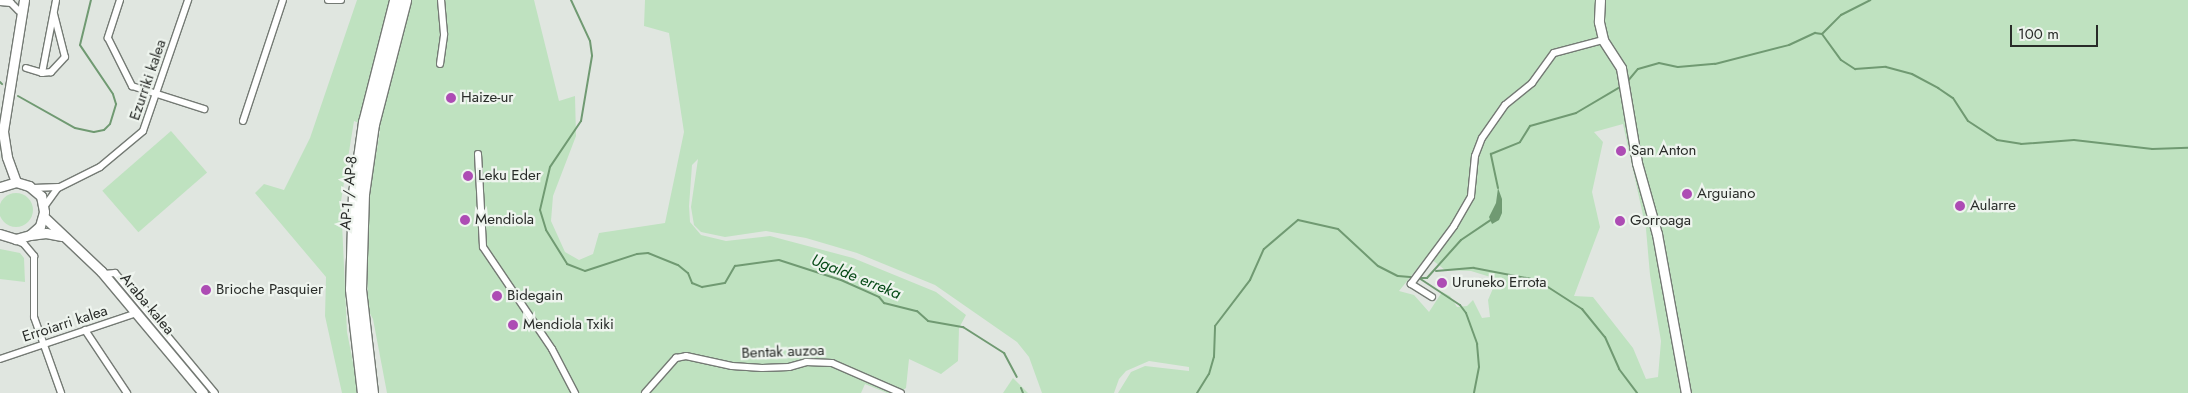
<!DOCTYPE html>
<style>
body{margin:0}
#map{position:relative;width:2188px;height:393px;overflow:hidden;background:#e0e6e0;font-family:Jost,sans-serif}
div>[style]{position:absolute}
.green>*{inset:0;background:#bfe2c0;transform-origin:0 0}
.round{border-radius:50%}
.water>*{inset:0;background:#709a72}
.stream>*{height:2px;margin:-1px;padding:0 1px;transform-origin:1px;border-radius:1px;background:#709a72}
.roads{filter:drop-shadow(1px 0 #747a74) drop-shadow(-1px 0 #747a74) drop-shadow(0 1px #747a74) drop-shadow(0 -1px #747a74)}
.street>*{height:6px;margin:-3px;padding:0 3px;transform-origin:3px;border-radius:3px;background:#fff}
.secondary>*{height:9px;margin:-4.5px;padding:0 4.5px;transform-origin:4.5px;border-radius:4.5px;background:#fff}
.highway>*{height:11px;margin:-5.5px;padding:0 5.5px;transform-origin:5.5px;border-radius:5.5px;background:#fff}
.dots>*{width:14px;height:14px;translate:-50% -50%;box-sizing:border-box;border:2px solid #eef4ee;border-radius:50%}
span{translate:-50% -50%;white-space:nowrap;text-align:center;line-height:1.15;-webkit-text-stroke:4.5px #eef4ee;paint-order:stroke}
.street-label{font-size:15px;color:#282b28}
.poi-label{font-size:15px;color:#282b28}
.left{translate:0 -50%;text-align:left}
.water-label{font-size:16px;color:#074b17;font-style:italic}
.scale{position:absolute;left:2010px;top:25px;width:88px;height:22px;box-sizing:border-box;border:2px solid #282b28;border-top:0;padding-left:6px;font-size:15px;line-height:18px;white-space:nowrap;color:#282b28;-webkit-text-stroke:4px #eef4ee;paint-order:stroke}
</style>
<div id="map">
<div class="green">
<div style="clip-path:polygon(evenodd,357px 0,534px 0,559px 101px,575px 96px,576px 136px,553px 196px,551px 221px,565px 252px,579px 260px,593px 254px,599px 233px,665px 223px,684px 132px,669px 33px,644px 26px,645px 0,2188px 0,2188px 393px,1118px 393px,1131px 372px,1145px 366px,1189px 371px,1189px 367px,1149px 361px,1126px 371px,1119px 379px,1114px 393px,1042px 393px,1029px 357px,1017px 342px,935px 285px,857px 253px,806px 238px,766px 231px,725px 237px,701px 232px,694px 225px,691px 207px,698px 159px,692px 165px,689px 206px,690px 222px,701px 235px,726px 241px,770px 236px,853px 258px,936px 292px,966px 315px,959px 328px,958px 361px,941px 374px,909px 359px,906px 388px,899px 393px,887px 393px,865px 384px,861px 393px,387px 393px,373px 319px,368px 310px,366px 214px,380px 131px,354px 121px,341px 201px,347px 332px,359px 393px,342px 393px,325px 316px,326px 277px,255px 193px,264px 184px,284px 190px,310px 138px,357px 0,1504px 104px,1507px 107px,1481px 147px,1471px 198px,1431px 259px,1445px 270px,1471px 271px,1497px 279px,1488px 300px,1490px 317px,1482px 318px,1473px 300px,1467px 306px,1457px 307px,1450px 296px,1442px 292px,1429px 312px,1414px 295px,1399px 291px,1452px 225px,1468px 195px,1472px 162px,1504px 104px,357px 0,1623px 124px,1646px 229px,1650px 275px,1661px 341px,1658px 377px,1646px 379px,1633px 348px,1593px 297px,1574px 296px,1600px 227px,1592px 192px,1603px 142px,1594px 132px,1623px 124px)"></div>
<div style="left:171px;top:131px;width:55px;height:91px;rotate:49deg"></div>
<div class="round" style="left:-1px;top:193px;width:34px;height:34px"></div>
<div style="clip-path:polygon(0 249px,20px 253px,24px 258px,25px 282px,0 279px)"></div>
<div style="clip-path:polygon(1013px 378px,1028px 393px,1003px 393px)"></div>
</div>
<div class="water">
<div style="clip-path:polygon(1498px 188px,1502px 199px,1502px 213px,1499px 220px,1492px 224px,1489px 217px,1496px 203px)"></div>
</div>
<div class="stream">
<div style="left:571px;top:0;width:45px;rotate:65.1deg"></div>
<div style="left:590px;top:41px;width:15px;rotate:82deg"></div>
<div style="left:592px;top:56px;width:66px;rotate:99.6deg"></div>
<div style="left:581px;top:121px;width:55px;rotate:124deg"></div>
<div style="left:550px;top:167px;width:44px;rotate:103.1deg"></div>
<div style="left:540px;top:210px;width:21px;rotate:73deg"></div>
<div style="left:546px;top:230px;width:40px;rotate:58deg"></div>
<div style="left:567px;top:264px;width:19px;rotate:21deg"></div>
<div style="left:585px;top:271px;width:55px;rotate:-18.1deg"></div>
<div style="left:637px;top:254px;width:11px;rotate:-5deg"></div>
<div style="left:648px;top:253px;width:32px;rotate:22deg"></div>
<div style="left:678px;top:265px;width:13px;rotate:39deg"></div>
<div style="left:688px;top:273px;width:11px;rotate:68deg"></div>
<div style="left:692px;top:283px;width:11px;rotate:22deg"></div>
<div style="left:702px;top:287px;width:23px;rotate:-10deg"></div>
<div style="left:725px;top:283px;width:20px;rotate:-60deg"></div>
<div style="left:735px;top:266px;width:44px;rotate:-7.8deg"></div>
<div style="left:779px;top:260px;width:65px;rotate:17.9deg"></div>
<div style="left:841px;top:280px;width:42px;rotate:24.1deg"></div>
<div style="left:879px;top:297px;width:8px;rotate:50deg"></div>
<div style="left:884px;top:303px;width:34px;rotate:14deg"></div>
<div style="left:917px;top:311px;width:15px;rotate:42deg"></div>
<div style="left:928px;top:321px;width:36px;rotate:10deg"></div>
<div style="left:963px;top:327px;width:49px;rotate:32.4deg"></div>
<div style="left:1004px;top:353px;width:27px;rotate:62deg"></div>
<div style="left:1822px;top:34px;width:27px;rotate:-45deg"></div>
<div style="left:1841px;top:15px;width:33px;rotate:-27deg"></div>
<div style="left:0;top:82px;width:3px;rotate:45deg"></div>
<div style="left:1627px;top:82px;width:17px;rotate:-50deg"></div>
<div style="left:1638px;top:69px;width:22px;rotate:-16deg"></div>
<div style="left:1659px;top:63px;width:19px;rotate:12deg"></div>
<div style="left:1678px;top:67px;width:37px;rotate:-5deg"></div>
<div style="left:1715px;top:64px;width:76px;rotate:-14.4deg"></div>
<div style="left:1789px;top:45px;width:29px;rotate:-25deg"></div>
<div style="left:1815px;top:33px;width:7px;rotate:8deg"></div>
<div style="left:1822px;top:34px;width:32px;rotate:54deg"></div>
<div style="left:1841px;top:60px;width:17px;rotate:33deg"></div>
<div style="left:1855px;top:69px;width:31px;rotate:-4deg"></div>
<div style="left:1886px;top:67px;width:27px;rotate:15deg"></div>
<div style="left:1912px;top:74px;width:30px;rotate:28deg"></div>
<div style="left:1938px;top:88px;width:18px;rotate:34deg"></div>
<div style="left:1953px;top:98px;width:27px;rotate:57deg"></div>
<div style="left:1968px;top:121px;width:35px;rotate:33deg"></div>
<div style="left:1997px;top:140px;width:24px;rotate:9deg"></div>
<div style="left:2021px;top:144px;width:53px;rotate:-4.3deg"></div>
<div style="left:2074px;top:140px;width:79px;rotate:6.6deg"></div>
<div style="left:2152px;top:149px;width:36px;rotate:-2deg"></div>
<div style="left:18px;top:96px;width:65px;rotate:29.3deg"></div>
<div style="left:75px;top:128px;width:19px;rotate:12deg"></div>
<div style="left:94px;top:132px;width:10px;rotate:-11deg"></div>
<div style="left:104px;top:130px;width:8px;rotate:-45deg"></div>
<div style="left:110px;top:124px;width:21px;rotate:-73deg"></div>
<div style="left:116px;top:104px;width:10px;rotate:-107deg"></div>
<div style="left:113px;top:94px;width:59px;rotate:-124deg"></div>
<div style="left:80px;top:45px;width:46px;rotate:-76.3deg"></div>
<div style="left:1498px;top:188px;width:35px;rotate:-102deg"></div>
<div style="left:1491px;top:154px;width:31px;rotate:-22deg"></div>
<div style="left:1520px;top:142px;width:19px;rotate:-58deg"></div>
<div style="left:1530px;top:126px;width:48px;rotate:-15.8deg"></div>
<div style="left:1576px;top:113px;width:51px;rotate:-30.6deg"></div>
<div style="left:1436px;top:271px;width:38px;rotate:-5deg"></div>
<div style="left:1474px;top:268px;width:64px;rotate:10.8deg"></div>
<div style="left:1537px;top:280px;width:54px;rotate:32.8deg"></div>
<div style="left:1582px;top:309px;width:36px;rotate:51deg"></div>
<div style="left:1605px;top:337px;width:35px;rotate:66deg"></div>
<div style="left:1619px;top:369px;width:30px;rotate:53deg"></div>
<div style="left:1419px;top:278px;width:49px;rotate:33.4deg"></div>
<div style="left:1460px;top:305px;width:10px;rotate:53deg"></div>
<div style="left:1466px;top:313px;width:33px;rotate:70deg"></div>
<div style="left:1477px;top:344px;width:23px;rotate:85deg"></div>
<div style="left:1479px;top:367px;width:26px;rotate:101deg"></div>
<div style="left:1021px;top:388px;width:5px;rotate:68deg"></div>
<div style="left:1197px;top:393px;width:22px;rotate:-58deg"></div>
<div style="left:1209px;top:374px;width:18px;rotate:-74deg"></div>
<div style="left:1214px;top:357px;width:31px;rotate:-88deg"></div>
<div style="left:1215px;top:326px;width:58px;rotate:-52.7deg"></div>
<div style="left:1250px;top:280px;width:34px;rotate:-66deg"></div>
<div style="left:1264px;top:249px;width:45px;rotate:-40.5deg"></div>
<div style="left:1298px;top:220px;width:41px;rotate:12.7deg"></div>
<div style="left:1338px;top:229px;width:54px;rotate:42.8deg"></div>
<div style="left:1378px;top:266px;width:22px;rotate:27deg"></div>
<div style="left:1398px;top:276px;width:21px;rotate:5deg"></div>
<div style="left:1419px;top:278px;width:8px"></div>
<div style="left:1427px;top:278px;width:51px;rotate:-48.2deg"></div>
<div style="left:1461px;top:240px;width:36px;rotate:-34deg"></div>
</div>
<div class="roads">
<div class="street">
<div style="left:120px;top:0;width:40px;rotate:108deg"></div>
<div style="left:108px;top:38px;width:54px;rotate:63.4deg"></div>
<div style="left:132px;top:86px;width:76px;rotate:17.7deg"></div>
<div style="left:328px;top:0;width:13px"></div>
<div style="left:0;top:2px;width:11px;rotate:5deg"></div>
<div style="left:11px;top:3px;width:11px;rotate:45deg"></div>
<div style="left:54px;top:14px;width:44px;rotate:75.7deg"></div>
<div style="left:65px;top:57px;width:21px;rotate:133deg"></div>
<div style="left:51px;top:72px;width:9px;rotate:174deg"></div>
<div style="left:42px;top:73px;width:74px;rotate:-79.1deg"></div>
<div style="left:440px;top:64px;width:30px;rotate:-82deg"></div>
<div style="left:444px;top:34px;width:34px;rotate:-95deg"></div>
<div style="left:26px;top:68px;width:17px;rotate:17deg"></div>
<div style="left:243px;top:121px;width:127px;rotate:-71.7deg"></div>
<div style="left:478px;top:154px;width:93px;rotate:86.9deg"></div>
<div style="left:483px;top:247px;width:123px;rotate:55.9deg"></div>
<div style="left:552px;top:349px;width:50px;rotate:62.4deg"></div>
<div style="left:33px;top:188px;width:26px;rotate:-2deg"></div>
<div style="left:44px;top:207px;width:24px;rotate:-54deg"></div>
<div style="left:58px;top:188px;width:47px;rotate:-26.6deg"></div>
<div style="left:100px;top:167px;width:56px;rotate:-39.9deg"></div>
<div style="left:143px;top:131px;width:139px;rotate:-71deg"></div>
<div style="left:13px;top:239px;width:12px;rotate:24deg"></div>
<div style="left:24px;top:244px;width:16px;rotate:50deg"></div>
<div style="left:34px;top:256px;width:61px;rotate:90deg"></div>
<div style="left:34px;top:317px;width:81px;rotate:70.4deg"></div>
<div style="left:104px;top:274px;width:11px;rotate:-5deg"></div>
<div style="left:115px;top:273px;width:156px;rotate:50.2deg"></div>
<div style="left:1432px;top:297px;width:25px;rotate:-148deg"></div>
<div style="left:1411px;top:284px;width:72px;rotate:-53.4deg"></div>
<div style="left:1454px;top:226px;width:34px;rotate:-60deg"></div>
<div style="left:1471px;top:196px;width:40px;rotate:-84.3deg"></div>
<div style="left:1475px;top:156px;width:19px;rotate:-69deg"></div>
<div style="left:1482px;top:138px;width:40px;rotate:-55.1deg"></div>
<div style="left:1505px;top:105px;width:35px;rotate:-39deg"></div>
<div style="left:1532px;top:83px;width:37px;rotate:-54deg"></div>
<div style="left:1554px;top:53px;width:51px;rotate:-14.9deg"></div>
<div style="left:85px;top:330px;width:76px;rotate:56.3deg"></div>
<div style="left:0;top:359px;width:145px;rotate:-18.6deg"></div>
<div style="left:645px;top:393px;width:47px;rotate:-48.5deg"></div>
<div style="left:676px;top:358px;width:10px;rotate:-11deg"></div>
<div style="left:686px;top:356px;width:47px;rotate:12.3deg"></div>
<div style="left:732px;top:366px;width:30px;rotate:4deg"></div>
<div style="left:762px;top:368px;width:27px;rotate:-2deg"></div>
<div style="left:789px;top:367px;width:18px;rotate:-16deg"></div>
<div style="left:806px;top:362px;width:26px;rotate:2deg"></div>
<div style="left:832px;top:363px;width:75px;rotate:23.5deg"></div>
</div>
<div class="secondary">
<div style="left:1600px;top:0;width:22px;rotate:93deg"></div>
<div style="left:1599px;top:22px;width:18px;rotate:77deg"></div>
<div style="left:1603px;top:40px;width:33px;rotate:57deg"></div>
<div style="left:1621px;top:68px;width:96px;rotate:80.4deg"></div>
<div style="left:1637px;top:163px;width:74px;rotate:74.3deg"></div>
<div style="left:1657px;top:234px;width:162px;rotate:79.7deg"></div>
<div style="left:16px;top:182px;width:27px;rotate:-110deg"></div>
<div style="left:7px;top:157px;width:26px;rotate:-99deg"></div>
<div style="left:3px;top:131px;width:133px;rotate:-80.9deg"></div>
<div style="left:0;top:187px;width:17px;rotate:-17deg"></div>
<div style="left:16px;top:182px;width:14px;rotate:17deg"></div>
<div style="left:29px;top:186px;width:16px;rotate:40deg"></div>
<div style="left:41px;top:196px;width:16px;rotate:79deg"></div>
<div style="left:44px;top:212px;width:15px;rotate:106deg"></div>
<div style="left:40px;top:226px;width:13px;rotate:138deg"></div>
<div style="left:30px;top:235px;width:15px;rotate:164deg"></div>
<div style="left:16px;top:239px;width:17px;rotate:-163deg"></div>
<div style="left:44px;top:217px;width:79px;rotate:43.5deg"></div>
<div style="left:101px;top:271px;width:159px;rotate:50.1deg"></div>
<div style="left:30px;top:235px;width:16px;rotate:-7deg"></div>
<div style="left:46px;top:233px;width:16px;rotate:11deg"></div>
</div>
<div class="highway">
<div style="left:363px;top:393px;width:105px;rotate:-96.6deg"></div>
<div style="left:351px;top:289px;width:96px;rotate:-88.2deg"></div>
<div style="left:354px;top:193px;width:72px;rotate:-82deg"></div>
<div style="left:364px;top:122px;width:126px;rotate:-75.7deg"></div>
<div style="left:372px;top:393px;width:105px;rotate:-96.6deg"></div>
<div style="left:360px;top:289px;width:95px;rotate:-88.2deg"></div>
<div style="left:363px;top:194px;width:71px;rotate:-81.9deg"></div>
<div style="left:373px;top:124px;width:128px;rotate:-75.5deg"></div>
</div>
</div>
<div class="dots">
<div style="left:451px;top:98px;background:#ad4cb4"></div>
<div style="left:1621px;top:151px;background:#ad4cb4"></div>
<div style="left:468px;top:176px;background:#ad4cb4"></div>
<div style="left:1687px;top:194px;background:#ad4cb4"></div>
<div style="left:1960px;top:206px;background:#ad4cb4"></div>
<div style="left:465px;top:220px;background:#ad4cb4"></div>
<div style="left:1620px;top:221px;background:#ad4cb4"></div>
<div style="left:1442px;top:283px;background:#ad4cb4"></div>
<div style="left:206px;top:290px;background:#ad4cb4"></div>
<div style="left:497px;top:296px;background:#ad4cb4"></div>
<div style="left:513px;top:325px;background:#ad4cb4"></div>
</div>
<div class="street-label">
<span style="left:148px;top:80px;rotate:-71deg">Ezurriki kalea</span>
<span style="left:349px;top:193px;rotate:-85deg">AP-1 / AP-8</span>
<span style="left:147px;top:304px;rotate:50deg">Araba kalea</span>
<span style="left:65px;top:324px;rotate:-18deg">Erroiarri kalea</span>
<span style="left:783px;top:352px;rotate:-2deg">Bentak auzoa</span>
</div>
<div class="poi-label">
<span class="left" style="left:461px;top:98px">Haize-ur</span>
<span class="left" style="left:1631px;top:151px">San Anton</span>
<span class="left" style="left:478px;top:176px">Leku Eder</span>
<span class="left" style="left:1697px;top:194px">Arguiano</span>
<span class="left" style="left:1970px;top:206px">Aularre</span>
<span class="left" style="left:475px;top:220px">Mendiola</span>
<span class="left" style="left:1630px;top:221px">Gorroaga</span>
<span class="left" style="left:1452px;top:283px">Uruneko Errota</span>
<span class="left" style="left:216px;top:290px">Brioche Pasquier</span>
<span class="left" style="left:507px;top:296px">Bidegain</span>
<span class="left" style="left:523px;top:325px">Mendiola Txiki</span>
</div>
<div class="water-label">
<span style="left:856px;top:277px;rotate:22deg">Ugalde erreka</span>
</div>
<div class="scale">100 m</div>
</div>
